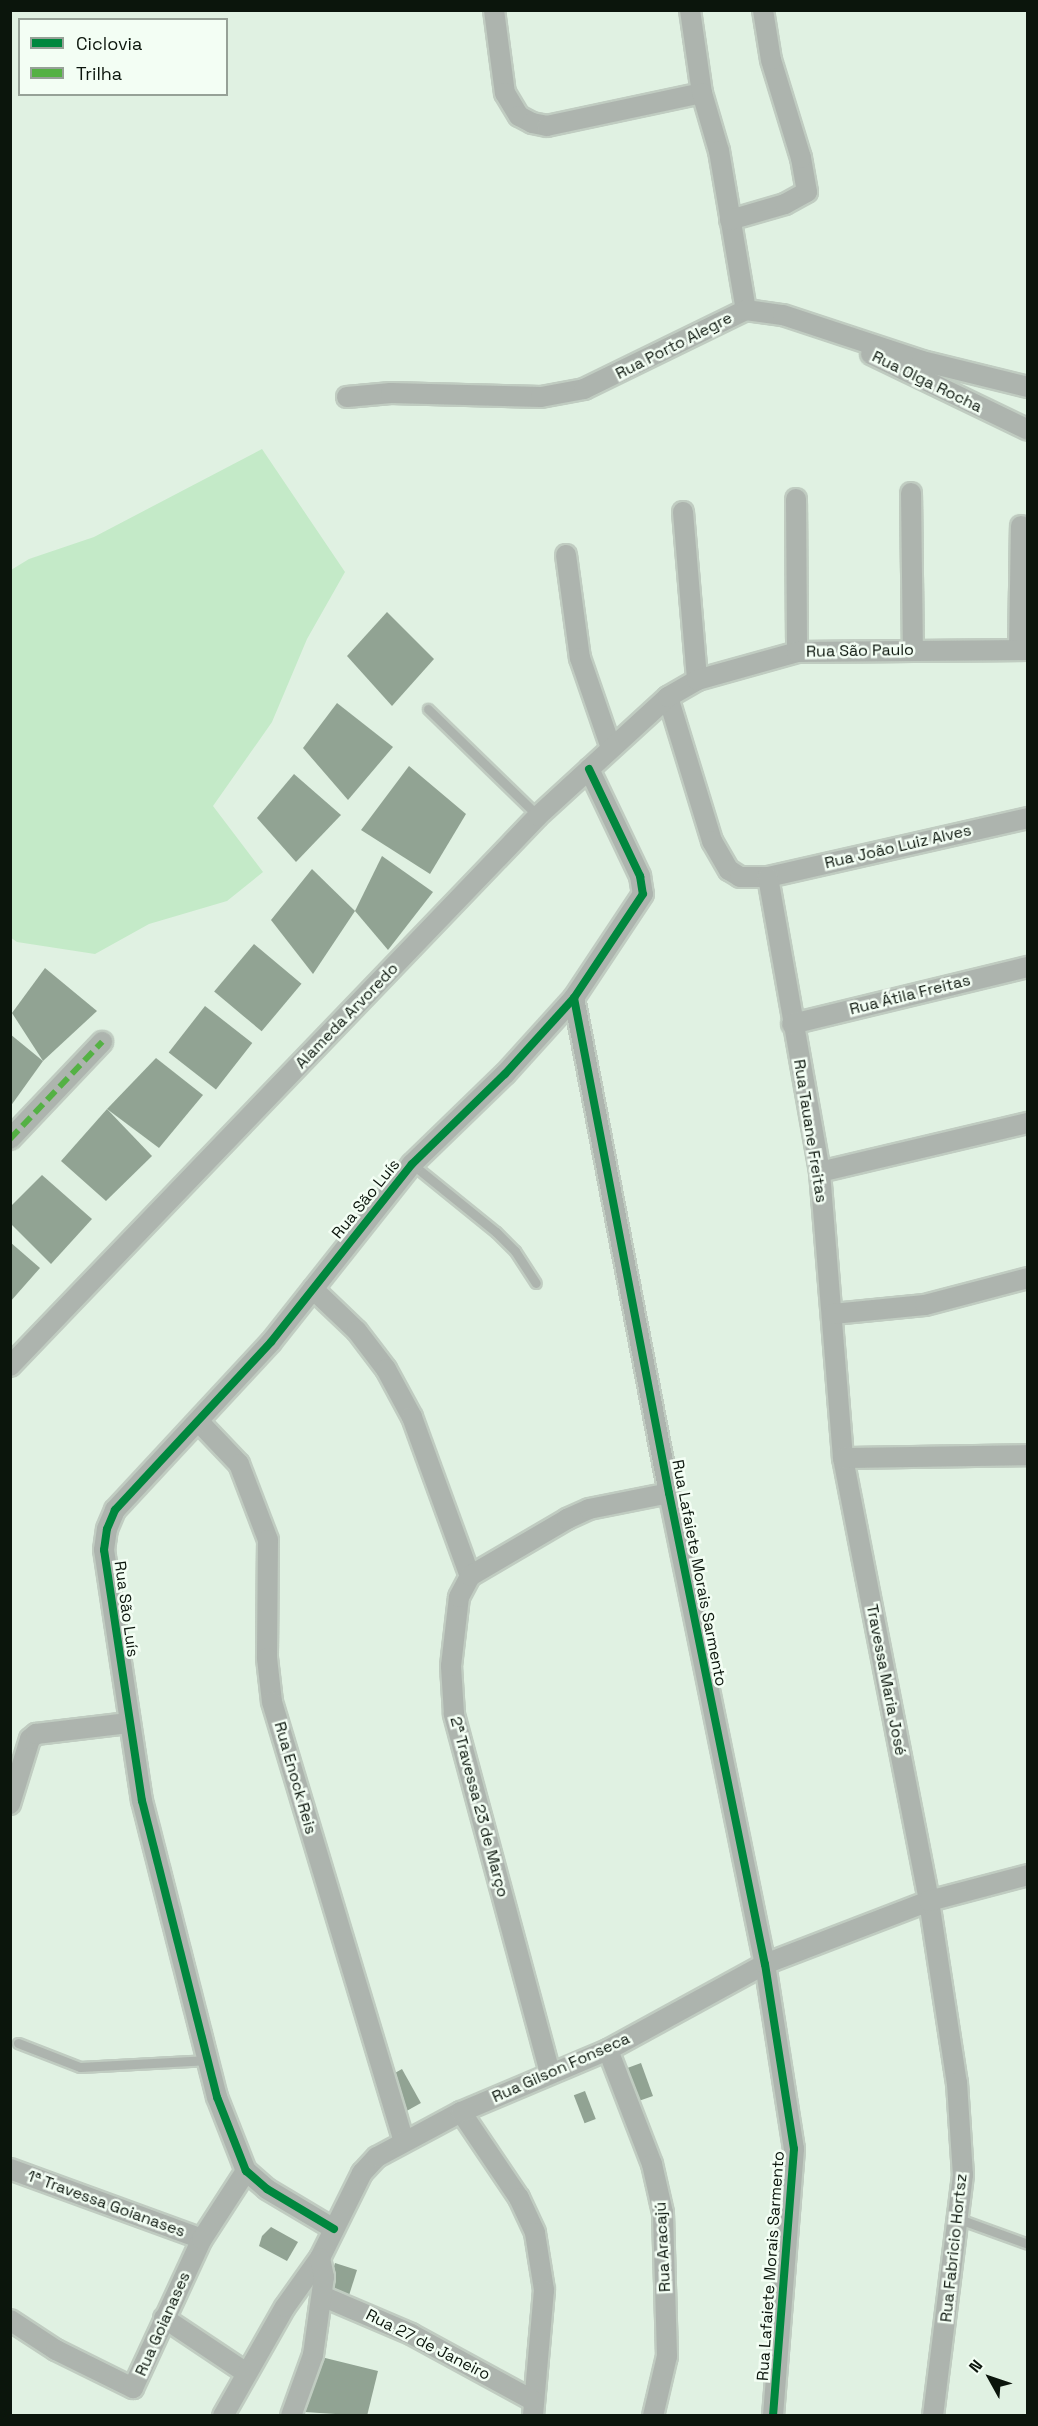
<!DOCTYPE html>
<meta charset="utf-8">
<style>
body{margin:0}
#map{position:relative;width:1038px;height:2426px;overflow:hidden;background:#e0f1e2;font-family:"Space Grotesk",sans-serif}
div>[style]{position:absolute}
.green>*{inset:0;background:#c4eac8}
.building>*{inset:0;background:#91a393;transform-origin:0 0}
.roads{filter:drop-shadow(2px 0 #c0ccc1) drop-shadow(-2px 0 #c0ccc1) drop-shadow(0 2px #c0ccc1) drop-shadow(0 -2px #c0ccc1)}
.service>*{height:9px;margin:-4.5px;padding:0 4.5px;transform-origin:4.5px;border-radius:4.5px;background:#adb4ae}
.minor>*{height:20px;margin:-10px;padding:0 10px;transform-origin:10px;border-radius:10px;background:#adb4ae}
.quiet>*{height:6px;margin-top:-3px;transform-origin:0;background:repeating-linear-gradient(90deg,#54b144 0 12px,transparent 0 18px)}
.cycleway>*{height:8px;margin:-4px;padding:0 4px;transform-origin:4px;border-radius:4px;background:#00873e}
span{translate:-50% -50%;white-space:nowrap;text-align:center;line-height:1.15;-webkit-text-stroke:5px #f3fef4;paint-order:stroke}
.street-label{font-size:16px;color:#0b150c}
.frame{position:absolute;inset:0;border:12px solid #0b150c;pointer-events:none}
.legend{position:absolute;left:18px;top:18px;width:210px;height:78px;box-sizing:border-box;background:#f3fef4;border:2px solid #96a197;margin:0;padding:8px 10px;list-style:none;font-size:18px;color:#0b150c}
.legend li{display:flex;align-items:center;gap:12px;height:30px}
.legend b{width:30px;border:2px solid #96a197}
.north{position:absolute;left:960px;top:2348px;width:60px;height:60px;-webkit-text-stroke:4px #f3fef4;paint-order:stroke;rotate:310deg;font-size:16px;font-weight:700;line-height:24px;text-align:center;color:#0b150c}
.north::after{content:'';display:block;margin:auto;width:21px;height:27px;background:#0b150c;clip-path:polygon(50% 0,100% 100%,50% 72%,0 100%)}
</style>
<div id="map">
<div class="green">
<div style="clip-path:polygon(262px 449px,345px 572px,307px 639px,272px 722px,213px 806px,263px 872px,227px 901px,149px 924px,95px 954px,17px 942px,10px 937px,11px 570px,29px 559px,94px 537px)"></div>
</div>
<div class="building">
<div style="clip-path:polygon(387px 612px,434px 659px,392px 706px,347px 656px)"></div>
<div style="clip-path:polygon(337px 703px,393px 747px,348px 800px,303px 748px)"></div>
<div style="clip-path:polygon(409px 766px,466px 814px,430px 874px,361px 830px)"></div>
<div style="clip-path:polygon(294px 774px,341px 815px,296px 862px,257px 818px)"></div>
<div style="clip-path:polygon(382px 856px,433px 892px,388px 950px,355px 911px)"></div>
<div style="clip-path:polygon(312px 869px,355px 911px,313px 974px,271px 920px)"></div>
<div style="left:254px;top:944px;width:62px;height:62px;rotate:40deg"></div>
<div style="clip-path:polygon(45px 968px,97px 1011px,43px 1061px,12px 1013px)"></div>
<div style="left:205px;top:1006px;width:60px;height:59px;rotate:38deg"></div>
<div style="clip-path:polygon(10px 1034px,43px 1061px,10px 1107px)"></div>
<div style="clip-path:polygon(156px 1058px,203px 1095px,159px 1148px,107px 1109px)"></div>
<div style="clip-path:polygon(107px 1109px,152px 1156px,106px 1201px,61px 1161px)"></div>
<div style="clip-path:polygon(42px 1175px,92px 1219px,51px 1264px,10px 1223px,10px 1207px)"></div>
<div style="clip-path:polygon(10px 1242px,40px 1268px,10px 1302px)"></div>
<div style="left:641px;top:2063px;width:35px;height:16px;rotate:70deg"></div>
<div style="left:402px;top:2069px;width:39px;height:23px;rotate:61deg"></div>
<div style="left:585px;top:2091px;width:30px;height:12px;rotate:69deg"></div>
<div style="clip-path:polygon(271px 2227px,298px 2242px,287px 2261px,259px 2246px,262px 2236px)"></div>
<div style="clip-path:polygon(335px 2263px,357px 2270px,346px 2305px,327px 2291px)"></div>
<div style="clip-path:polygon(313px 2355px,378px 2371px,367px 2416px,304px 2412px,301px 2403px)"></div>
</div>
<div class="roads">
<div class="service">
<div style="left:428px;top:709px;width:153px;rotate:44.2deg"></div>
<div style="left:412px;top:1164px;width:108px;rotate:39deg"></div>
<div style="left:496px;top:1232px;width:27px;rotate:45deg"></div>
<div style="left:515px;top:1251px;width:38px;rotate:57deg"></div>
<div style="left:18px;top:2043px;width:66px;rotate:21.2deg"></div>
<div style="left:80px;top:2067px;width:129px;rotate:-3.1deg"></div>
<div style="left:959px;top:2219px;width:73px;rotate:19.9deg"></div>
</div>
<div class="minor">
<div style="left:494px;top:10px;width:84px;rotate:82.5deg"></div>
<div style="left:505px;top:93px;width:27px;rotate:59deg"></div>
<div style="left:519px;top:116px;width:15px;rotate:28deg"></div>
<div style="left:532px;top:123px;width:15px;rotate:11deg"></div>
<div style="left:547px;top:126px;width:158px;rotate:-12deg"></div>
<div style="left:690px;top:10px;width:84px;rotate:81.8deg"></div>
<div style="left:702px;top:93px;width:60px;rotate:73.7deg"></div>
<div style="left:719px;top:151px;width:161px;rotate:80.4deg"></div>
<div style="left:730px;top:220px;width:57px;rotate:-16.2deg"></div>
<div style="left:785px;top:204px;width:25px;rotate:-29deg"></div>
<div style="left:807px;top:192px;width:35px;rotate:-100deg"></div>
<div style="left:801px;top:158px;width:102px;rotate:-107deg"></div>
<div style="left:771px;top:60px;width:51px;rotate:-99.1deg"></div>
<div style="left:871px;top:354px;width:174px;rotate:25.8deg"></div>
<div style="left:347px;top:397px;width:44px;rotate:-5.2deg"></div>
<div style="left:391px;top:393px;width:150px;rotate:1.5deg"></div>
<div style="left:541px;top:397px;width:44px;rotate:-10.5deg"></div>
<div style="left:584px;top:389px;width:180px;rotate:-26deg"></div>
<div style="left:746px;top:310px;width:37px;rotate:8deg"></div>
<div style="left:783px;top:315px;width:146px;rotate:18.3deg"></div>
<div style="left:922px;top:361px;width:109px;rotate:13.8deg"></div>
<div style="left:911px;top:493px;width:156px;rotate:89.3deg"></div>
<div style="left:796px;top:499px;width:153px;rotate:89.6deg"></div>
<div style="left:683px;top:512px;width:169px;rotate:85.2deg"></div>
<div style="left:566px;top:555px;width:104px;rotate:82.3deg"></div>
<div style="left:580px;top:658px;width:95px;rotate:71deg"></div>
<div style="left:1019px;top:650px;width:124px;rotate:-89.1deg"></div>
<div style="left:668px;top:697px;width:151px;rotate:73deg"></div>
<div style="left:712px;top:841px;width:34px;rotate:60deg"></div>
<div style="left:729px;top:870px;width:13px;rotate:32deg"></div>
<div style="left:740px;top:877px;width:28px"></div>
<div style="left:768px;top:877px;width:267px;rotate:-12.8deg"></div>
<div style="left:589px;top:769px;width:119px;rotate:64.5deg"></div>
<div style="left:640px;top:876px;width:18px;rotate:81deg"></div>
<div style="left:643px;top:894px;width:125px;rotate:123.6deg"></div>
<div style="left:574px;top:998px;width:504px;rotate:79.14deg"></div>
<div style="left:669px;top:1493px;width:481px;rotate:78.5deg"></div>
<div style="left:765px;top:1964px;width:187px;rotate:81.1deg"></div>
<div style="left:794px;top:2149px;width:268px;rotate:94.5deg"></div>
<div style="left:768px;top:877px;width:300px;rotate:80deg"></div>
<div style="left:820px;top:1172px;width:287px;rotate:85.4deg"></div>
<div style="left:843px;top:1458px;width:451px;rotate:79deg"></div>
<div style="left:929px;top:1901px;width:184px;rotate:81.3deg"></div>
<div style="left:957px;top:2083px;width:92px;rotate:86.3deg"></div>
<div style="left:963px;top:2175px;width:243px;rotate:97.1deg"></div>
<div style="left:792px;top:1024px;width:243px;rotate:-13.6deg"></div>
<div style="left:10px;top:1139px;width:134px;rotate:-46.5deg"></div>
<div style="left:820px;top:1172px;width:214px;rotate:-13.3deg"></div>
<div style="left:313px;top:1289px;width:61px;rotate:43.7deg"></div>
<div style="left:357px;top:1331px;width:48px;rotate:52.7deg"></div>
<div style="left:386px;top:1369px;width:55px;rotate:61.6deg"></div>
<div style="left:412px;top:1417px;width:169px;rotate:70deg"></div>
<div style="left:833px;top:1314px;width:92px;rotate:-5.6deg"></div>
<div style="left:925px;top:1305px;width:106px;rotate:-14.7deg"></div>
<div style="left:10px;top:1366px;width:762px;rotate:-46.17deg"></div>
<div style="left:538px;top:816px;width:176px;rotate:-42.5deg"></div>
<div style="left:668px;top:697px;width:34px;rotate:-30deg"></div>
<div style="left:697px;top:680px;width:104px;rotate:-15.6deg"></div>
<div style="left:797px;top:652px;width:231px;rotate:-0.5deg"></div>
<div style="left:199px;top:1422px;width:58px;rotate:46.4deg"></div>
<div style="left:239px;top:1464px;width:81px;rotate:69.1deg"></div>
<div style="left:268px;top:1540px;width:118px;rotate:90.5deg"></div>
<div style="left:267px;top:1658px;width:44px;rotate:83.5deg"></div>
<div style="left:272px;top:1702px;width:459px;rotate:73.3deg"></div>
<div style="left:843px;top:1458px;width:185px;rotate:-0.9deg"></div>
<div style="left:10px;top:1804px;width:68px;rotate:-72.9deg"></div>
<div style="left:30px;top:1739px;width:8px;rotate:-40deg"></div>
<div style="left:36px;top:1734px;width:93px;rotate:-6.8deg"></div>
<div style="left:608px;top:2050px;width:122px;rotate:68.9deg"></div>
<div style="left:652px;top:2164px;width:50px;rotate:77.3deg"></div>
<div style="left:663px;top:2213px;width:143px;rotate:88.4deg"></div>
<div style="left:667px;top:2356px;width:62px;rotate:103.1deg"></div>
<div style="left:550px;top:2073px;width:372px;rotate:-105deg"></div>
<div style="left:454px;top:1714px;width:48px;rotate:-93.6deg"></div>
<div style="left:451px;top:1666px;width:69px;rotate:-83.4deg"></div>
<div style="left:459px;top:1597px;width:24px;rotate:-62deg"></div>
<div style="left:470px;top:1576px;width:113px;rotate:-30.4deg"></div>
<div style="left:567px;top:1519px;width:24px;rotate:-24deg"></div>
<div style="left:589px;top:1509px;width:82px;rotate:-11.3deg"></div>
<div style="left:461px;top:2112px;width:104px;rotate:56deg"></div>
<div style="left:519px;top:2198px;width:38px;rotate:65deg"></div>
<div style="left:535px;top:2233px;width:58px;rotate:81deg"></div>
<div style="left:544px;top:2290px;width:126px;rotate:95deg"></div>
<div style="left:10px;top:2169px;width:204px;rotate:20deg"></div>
<div style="left:334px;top:2229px;width:78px;rotate:-149.2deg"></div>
<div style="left:267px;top:2189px;width:28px;rotate:-139deg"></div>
<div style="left:246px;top:2171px;width:79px;rotate:-111.4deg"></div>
<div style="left:217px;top:2097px;width:305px;rotate:-104.2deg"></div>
<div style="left:142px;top:1801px;width:254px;rotate:-98.6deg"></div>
<div style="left:104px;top:1550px;width:21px;rotate:-82deg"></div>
<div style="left:107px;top:1529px;width:21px;rotate:-67deg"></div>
<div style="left:115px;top:1510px;width:229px;rotate:-47.1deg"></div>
<div style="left:271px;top:1342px;width:227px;rotate:-51.6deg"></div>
<div style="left:412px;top:1164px;width:129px;rotate:-44.1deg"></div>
<div style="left:505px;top:1074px;width:103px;rotate:-47.8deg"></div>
<div style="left:322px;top:2296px;width:97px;rotate:23.1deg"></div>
<div style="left:411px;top:2334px;width:138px;rotate:28.6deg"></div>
<div style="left:164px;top:2318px;width:97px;rotate:33.7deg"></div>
<div style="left:10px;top:2320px;width:55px;rotate:33.1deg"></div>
<div style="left:56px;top:2350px;width:86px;rotate:26.3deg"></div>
<div style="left:133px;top:2388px;width:164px;rotate:-65.2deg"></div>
<div style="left:202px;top:2239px;width:81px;rotate:-57.1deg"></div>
<div style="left:223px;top:2416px;width:125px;rotate:-60.4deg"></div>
<div style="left:285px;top:2307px;width:60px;rotate:-54.5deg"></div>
<div style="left:320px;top:2258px;width:95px;rotate:-63.7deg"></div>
<div style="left:362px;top:2173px;width:22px;rotate:-47deg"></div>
<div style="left:377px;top:2157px;width:95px;rotate:-28.2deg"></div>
<div style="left:461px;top:2112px;width:160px;rotate:-22.9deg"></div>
<div style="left:608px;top:2050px;width:179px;rotate:-28.7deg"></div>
<div style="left:765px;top:1964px;width:176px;rotate:-21deg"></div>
<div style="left:929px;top:1901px;width:102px;rotate:-14.7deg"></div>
<div style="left:291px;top:2416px;width:65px;rotate:-70.2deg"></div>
<div style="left:313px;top:2355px;width:79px;rotate:-82deg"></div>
<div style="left:324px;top:2277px;width:19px;rotate:-102deg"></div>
</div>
</div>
<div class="quiet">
<div style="left:10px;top:1139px;width:134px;rotate:-46.5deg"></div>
</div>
<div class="cycleway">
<div style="left:589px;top:769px;width:119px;rotate:64.5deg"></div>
<div style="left:640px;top:876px;width:18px;rotate:81deg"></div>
<div style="left:643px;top:894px;width:125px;rotate:123.6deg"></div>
<div style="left:574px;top:998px;width:504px;rotate:79.14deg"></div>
<div style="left:669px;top:1493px;width:481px;rotate:78.5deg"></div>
<div style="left:765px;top:1964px;width:187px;rotate:81.1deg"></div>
<div style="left:794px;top:2149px;width:268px;rotate:94.5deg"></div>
<div style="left:334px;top:2229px;width:78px;rotate:-149.2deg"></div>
<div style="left:267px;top:2189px;width:28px;rotate:-139deg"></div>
<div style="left:246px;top:2171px;width:79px;rotate:-111.4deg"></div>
<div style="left:217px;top:2097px;width:305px;rotate:-104.2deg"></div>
<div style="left:142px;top:1801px;width:254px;rotate:-98.6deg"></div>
<div style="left:104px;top:1550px;width:21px;rotate:-82deg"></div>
<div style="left:107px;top:1529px;width:21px;rotate:-67deg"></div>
<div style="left:115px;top:1510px;width:229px;rotate:-47.1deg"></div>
<div style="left:271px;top:1342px;width:227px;rotate:-51.6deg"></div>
<div style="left:412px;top:1164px;width:129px;rotate:-44.1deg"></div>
<div style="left:505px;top:1074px;width:103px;rotate:-47.8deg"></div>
</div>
<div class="street-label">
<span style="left:674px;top:346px;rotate:-27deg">Rua Porto Alegre</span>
<span style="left:927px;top:382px;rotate:26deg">Rua Olga Rocha</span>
<span style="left:860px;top:651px;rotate:-1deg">Rua São Paulo</span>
<span style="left:898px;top:847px;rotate:-13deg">Rua João Luiz Alves</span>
<span style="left:910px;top:995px;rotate:-14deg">Rua Átila Freitas</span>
<span style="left:347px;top:1016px;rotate:-46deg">Alameda Arvoredo</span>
<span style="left:810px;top:1131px;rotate:81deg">Rua Tauane Freitas</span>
<span style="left:366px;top:1199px;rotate:-51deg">Rua São Luís</span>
<span style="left:699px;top:1573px;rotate:79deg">Rua Lafaiete Morais Sarmento</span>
<span style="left:126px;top:1609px;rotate:82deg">Rua São Luís</span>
<span style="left:886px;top:1680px;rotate:79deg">Travessa Maria José</span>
<span style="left:295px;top:1778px;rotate:74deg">Rua Enock Reis</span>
<span style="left:479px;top:1807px;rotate:75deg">2ª Travessa 23 de Março</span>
<span style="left:561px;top:2068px;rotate:-24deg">Rua Gilson Fonseca</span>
<span style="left:106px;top:2204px;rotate:20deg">1ª Travessa Goianases</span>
<span style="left:663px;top:2247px;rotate:-93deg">Rua Aracajú</span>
<span style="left:954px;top:2248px;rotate:-84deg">Rua Fabricio Hortsz</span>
<span style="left:771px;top:2266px;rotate:-86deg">Rua Lafaiete Morais Sarmento</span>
<span style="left:163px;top:2324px;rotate:-66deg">Rua Goianases</span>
<span style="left:428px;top:2345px;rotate:27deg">Rua 27 de Janeiro</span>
</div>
<div class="frame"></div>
<ul class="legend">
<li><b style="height:8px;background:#00873e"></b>Ciclovia</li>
<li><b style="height:8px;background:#54b144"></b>Trilha</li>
</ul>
<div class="north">N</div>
</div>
